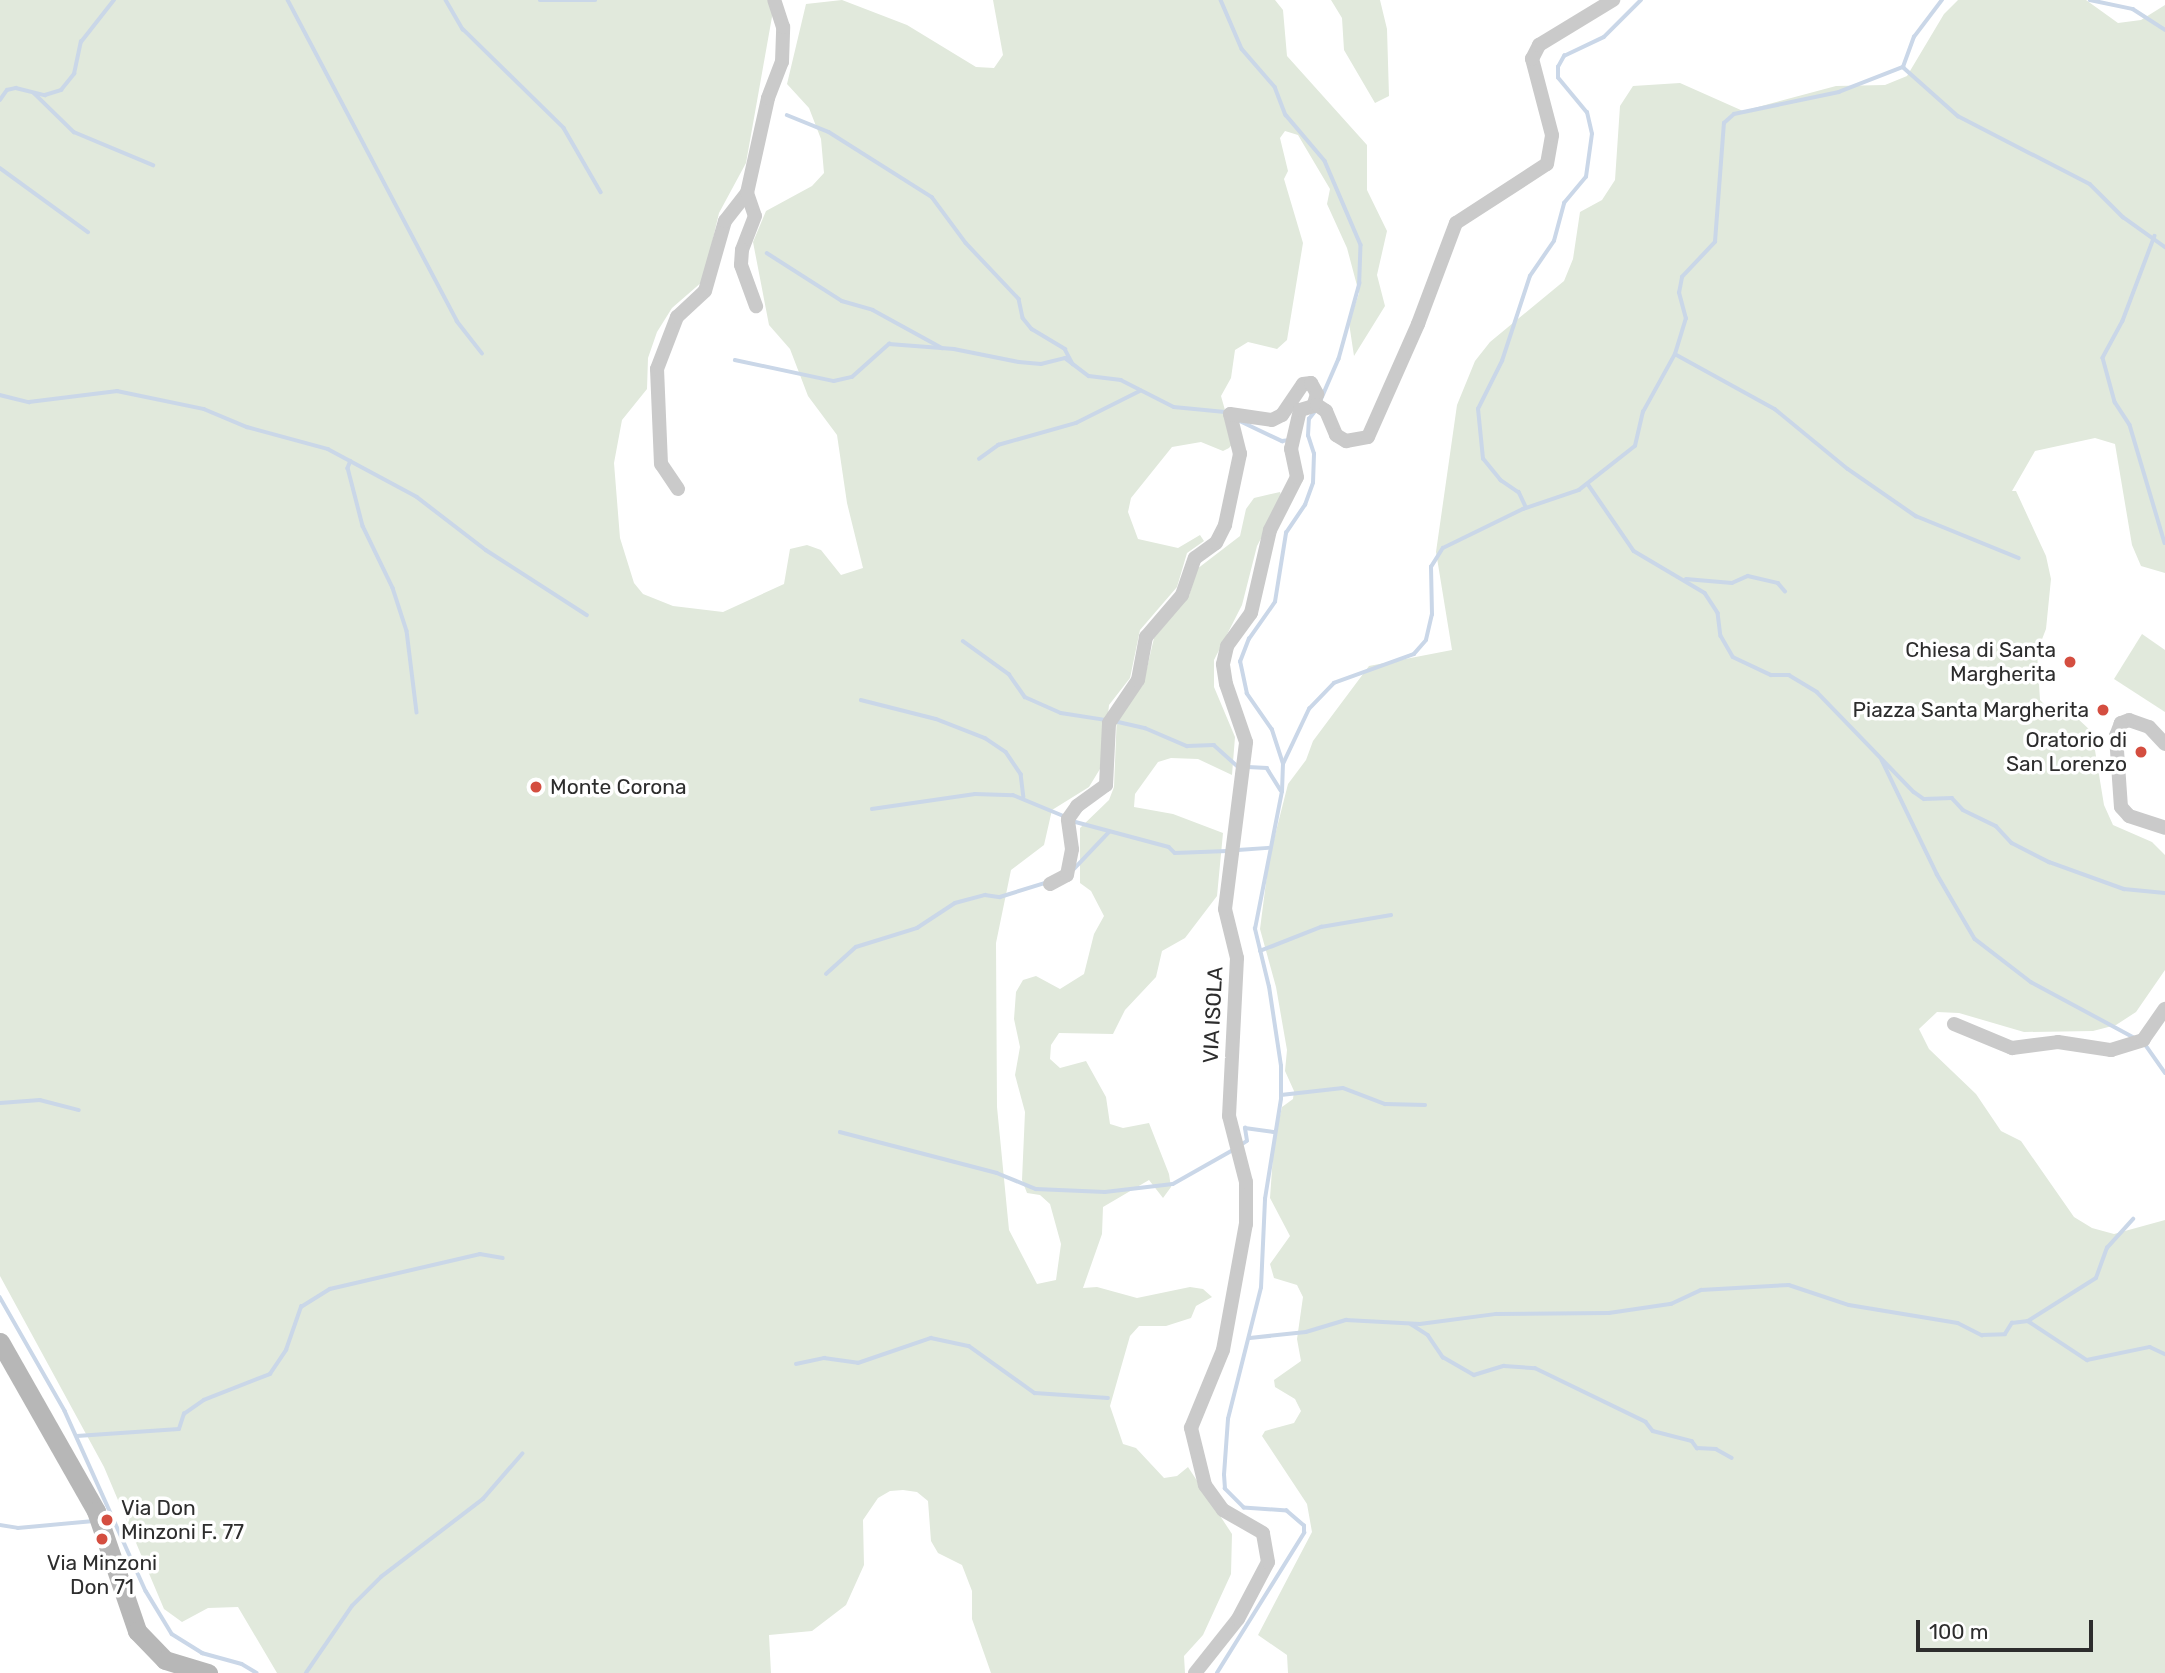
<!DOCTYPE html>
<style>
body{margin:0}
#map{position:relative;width:2165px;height:1673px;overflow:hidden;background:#fff;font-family:Rubik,sans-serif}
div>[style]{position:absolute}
.green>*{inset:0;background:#e1e9dc}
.stream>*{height:3.5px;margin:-1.75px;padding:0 1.75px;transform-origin:1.75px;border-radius:1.75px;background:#cad7e8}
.street>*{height:14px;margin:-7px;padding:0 7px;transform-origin:7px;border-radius:7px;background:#cacaca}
.secondary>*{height:19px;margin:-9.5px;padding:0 9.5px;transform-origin:9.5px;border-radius:9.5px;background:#b7b7b7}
.dots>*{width:19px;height:19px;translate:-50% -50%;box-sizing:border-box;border:4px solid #fff;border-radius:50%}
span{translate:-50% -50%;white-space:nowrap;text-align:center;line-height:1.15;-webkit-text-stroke:7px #fff;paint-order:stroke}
.poi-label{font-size:21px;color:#2d2d2d}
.right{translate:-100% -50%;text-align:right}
.left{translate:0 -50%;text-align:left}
.street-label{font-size:21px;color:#2d2d2d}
.scale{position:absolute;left:1916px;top:1620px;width:177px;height:32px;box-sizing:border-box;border:4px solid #2d2d2d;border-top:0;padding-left:9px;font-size:21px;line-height:24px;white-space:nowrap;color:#2d2d2d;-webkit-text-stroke:5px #fff;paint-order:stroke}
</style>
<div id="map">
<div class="green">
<div style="clip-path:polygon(0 0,775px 0,746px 163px,719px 213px,703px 281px,672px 308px,657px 332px,648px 358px,647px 389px,622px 420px,614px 463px,620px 538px,634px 583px,643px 594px,673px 606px,723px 612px,784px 584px,790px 549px,807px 545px,821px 550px,841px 575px,863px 568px,847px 503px,837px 435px,808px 396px,790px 349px,769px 325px,753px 242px,766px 211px,812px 186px,824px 173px,821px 139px,809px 108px,787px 84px,806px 4px,842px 0,907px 25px,976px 67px,994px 68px,1003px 55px,993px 0,1275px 0,1283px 10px,1287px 56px,1367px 145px,1367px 190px,1387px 231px,1377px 275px,1385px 306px,1354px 356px,1349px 323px,1359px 293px,1347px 248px,1327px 204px,1330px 189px,1298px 135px,1285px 131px,1280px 138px,1288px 171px,1284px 179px,1303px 243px,1287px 340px,1277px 349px,1248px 342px,1235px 350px,1231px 378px,1221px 396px,1234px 442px,1229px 448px,1223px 451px,1201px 442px,1172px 447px,1131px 498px,1128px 512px,1138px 539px,1178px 548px,1200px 535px,1204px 541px,1187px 553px,1177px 587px,1140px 630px,1130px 678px,1109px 705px,1103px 764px,1089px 787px,1052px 810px,1044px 845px,1011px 870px,996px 943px,997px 1107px,1009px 1230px,1037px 1284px,1056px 1280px,1061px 1244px,1050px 1204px,1040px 1195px,1027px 1193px,1022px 1180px,1025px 1112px,1015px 1075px,1020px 1047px,1014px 1019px,1016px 992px,1023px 980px,1036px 976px,1060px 989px,1084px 974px,1094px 934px,1104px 916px,1091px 891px,1080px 883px,1080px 828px,1109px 800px,1114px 787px,1117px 714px,1143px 685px,1154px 638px,1189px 596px,1197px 569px,1240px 536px,1246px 509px,1254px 498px,1280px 492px,1282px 499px,1257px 546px,1242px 605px,1214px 660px,1214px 687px,1235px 737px,1232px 775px,1198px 759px,1171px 758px,1158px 762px,1135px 794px,1134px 807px,1173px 814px,1223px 833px,1217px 896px,1185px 938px,1162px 951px,1156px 977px,1125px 1010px,1113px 1034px,1059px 1033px,1051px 1045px,1050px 1059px,1060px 1068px,1086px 1061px,1106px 1097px,1110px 1124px,1123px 1128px,1149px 1123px,1169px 1174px,1171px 1187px,1163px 1198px,1149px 1180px,1103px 1207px,1102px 1234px,1083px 1288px,1097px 1287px,1137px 1298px,1190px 1287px,1203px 1289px,1212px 1297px,1196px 1306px,1191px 1318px,1166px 1326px,1139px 1326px,1130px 1336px,1110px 1406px,1123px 1444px,1136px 1448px,1164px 1478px,1177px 1476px,1188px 1467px,1232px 1534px,1231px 1574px,1203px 1635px,1184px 1656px,1185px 1673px,991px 1673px,972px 1619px,972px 1591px,962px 1565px,938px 1553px,931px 1541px,928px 1501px,917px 1492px,903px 1490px,890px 1491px,878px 1498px,863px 1520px,864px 1565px,846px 1605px,812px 1631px,769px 1635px,771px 1673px,277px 1673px,238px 1607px,208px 1608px,182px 1622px,164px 1609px,104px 1467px,0 1276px)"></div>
<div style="clip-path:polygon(1331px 0,1380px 0,1387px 29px,1389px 96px,1375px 103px,1344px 50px,1342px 18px)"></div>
<div style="clip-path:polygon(1958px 0,2086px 0,2118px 23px,2141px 20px,2165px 5px,2165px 573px,2141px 566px,2132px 545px,2115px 444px,2095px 438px,2035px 451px,2012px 491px,2016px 491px,2046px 556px,2051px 579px,2046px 629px,2037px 652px,2040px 700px,2055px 716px,2076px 717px,2092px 732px,2104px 805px,2113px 825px,2152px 842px,2165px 855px,2165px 970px,2136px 1012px,2116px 1025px,2093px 1031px,2024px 1032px,1959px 1013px,1937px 1012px,1919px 1029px,1929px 1049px,1976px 1094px,2001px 1131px,2021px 1141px,2074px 1217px,2092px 1228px,2114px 1234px,2165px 1220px,2165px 1673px,1288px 1673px,1287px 1655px,1258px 1635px,1312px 1532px,1307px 1504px,1262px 1436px,1265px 1431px,1294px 1423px,1301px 1411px,1295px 1399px,1275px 1387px,1274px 1380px,1301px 1361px,1297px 1339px,1303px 1297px,1297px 1285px,1274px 1278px,1270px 1264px,1290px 1236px,1270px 1198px,1274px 1141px,1282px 1107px,1293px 1099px,1294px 1091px,1285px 1071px,1287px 1050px,1276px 987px,1260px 929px,1269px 859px,1288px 784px,1306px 760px,1313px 741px,1369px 666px,1452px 650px,1436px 552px,1457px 405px,1475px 361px,1490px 342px,1564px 281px,1573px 259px,1580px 212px,1602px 200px,1615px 180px,1620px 106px,1633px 86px,1680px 83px,1743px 111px,1836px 86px,1885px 85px,1907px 76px,1944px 14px)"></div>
<div style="clip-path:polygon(2142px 634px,2165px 650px,2165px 712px,2114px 679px)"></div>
</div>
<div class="stream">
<div style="left:288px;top:0;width:363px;rotate:62.2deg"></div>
<div style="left:457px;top:321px;width:41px;rotate:52deg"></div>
<div style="left:446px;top:0;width:34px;rotate:60deg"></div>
<div style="left:463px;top:29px;width:141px;rotate:44.4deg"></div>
<div style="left:564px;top:128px;width:74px;rotate:60deg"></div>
<div style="left:540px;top:0;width:55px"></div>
<div style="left:1221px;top:0;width:53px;rotate:66.8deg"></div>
<div style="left:1242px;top:49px;width:50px;rotate:49deg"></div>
<div style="left:1275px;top:87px;width:30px;rotate:69deg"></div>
<div style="left:1286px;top:115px;width:60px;rotate:49.7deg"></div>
<div style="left:1325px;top:161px;width:91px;rotate:66.8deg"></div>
<div style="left:1361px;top:245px;width:38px;rotate:92deg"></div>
<div style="left:1360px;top:283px;width:79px;rotate:105.4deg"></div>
<div style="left:1339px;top:359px;width:48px;rotate:113.4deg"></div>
<div style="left:2090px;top:0;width:44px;rotate:11.8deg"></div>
<div style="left:2133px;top:9px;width:38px;rotate:33deg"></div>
<div style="left:1903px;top:67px;width:74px;rotate:41.7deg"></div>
<div style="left:1958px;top:116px;width:148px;rotate:27.3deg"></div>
<div style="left:2090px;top:184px;width:47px;rotate:45deg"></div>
<div style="left:2123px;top:217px;width:52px;rotate:35.5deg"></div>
<div style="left:34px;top:93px;width:56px;rotate:44.3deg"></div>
<div style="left:74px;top:132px;width:86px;rotate:22.7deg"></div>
<div style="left:0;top:100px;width:12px;rotate:-55deg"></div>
<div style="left:7px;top:90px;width:9px;rotate:-13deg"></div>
<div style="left:16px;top:88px;width:30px;rotate:14deg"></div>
<div style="left:45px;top:95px;width:17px;rotate:-17deg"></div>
<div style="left:61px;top:90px;width:21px;rotate:-51deg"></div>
<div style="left:74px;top:74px;width:33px;rotate:-78deg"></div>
<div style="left:81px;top:42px;width:53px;rotate:-51.8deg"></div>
<div style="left:787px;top:115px;width:45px;rotate:22deg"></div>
<div style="left:829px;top:132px;width:122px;rotate:32.3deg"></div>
<div style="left:932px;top:197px;width:57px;rotate:53.5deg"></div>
<div style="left:966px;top:243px;width:77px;rotate:46.6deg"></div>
<div style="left:1019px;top:299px;width:19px;rotate:78deg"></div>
<div style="left:1023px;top:318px;width:14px;rotate:51deg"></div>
<div style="left:1032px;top:329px;width:39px;rotate:31deg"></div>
<div style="left:1065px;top:349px;width:17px;rotate:62deg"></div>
<div style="left:0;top:168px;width:109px;rotate:36deg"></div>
<div style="left:2155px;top:236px;width:91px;rotate:110.6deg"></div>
<div style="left:2123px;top:321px;width:42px;rotate:118.4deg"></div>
<div style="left:2103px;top:358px;width:46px;rotate:74.7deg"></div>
<div style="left:2115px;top:402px;width:27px;rotate:57deg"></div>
<div style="left:2130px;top:425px;width:123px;rotate:73.5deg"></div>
<div style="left:767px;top:253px;width:89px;rotate:32.6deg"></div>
<div style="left:842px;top:301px;width:32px;rotate:16deg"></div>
<div style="left:873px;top:310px;width:79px;rotate:28.8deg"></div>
<div style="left:1675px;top:354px;width:114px;rotate:28.8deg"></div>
<div style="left:1775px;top:409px;width:94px;rotate:39.4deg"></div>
<div style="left:1848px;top:469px;width:83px;rotate:34.7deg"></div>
<div style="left:1916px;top:516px;width:111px;rotate:22.2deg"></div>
<div style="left:735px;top:360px;width:101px;rotate:12deg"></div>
<div style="left:834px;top:381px;width:18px;rotate:-13deg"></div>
<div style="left:852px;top:377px;width:50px;rotate:-41.7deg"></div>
<div style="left:889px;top:344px;width:65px;rotate:4.4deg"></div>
<div style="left:954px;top:349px;width:66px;rotate:11.3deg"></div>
<div style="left:1019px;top:362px;width:22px;rotate:5deg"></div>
<div style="left:1041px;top:364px;width:25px;rotate:-14deg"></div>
<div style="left:1065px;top:358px;width:30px;rotate:37deg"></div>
<div style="left:1089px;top:376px;width:32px;rotate:7deg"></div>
<div style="left:1121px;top:380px;width:59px;rotate:27deg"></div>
<div style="left:1174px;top:407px;width:51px;rotate:5.6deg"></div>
<div style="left:0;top:395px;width:30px;rotate:14deg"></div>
<div style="left:29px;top:402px;width:89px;rotate:-7.1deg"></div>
<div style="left:117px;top:391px;width:89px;rotate:11.7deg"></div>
<div style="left:204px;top:409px;width:47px;rotate:22.7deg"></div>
<div style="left:247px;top:427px;width:84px;rotate:15.2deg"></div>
<div style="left:328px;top:449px;width:101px;rotate:28.3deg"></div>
<div style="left:417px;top:497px;width:87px;rotate:37.5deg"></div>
<div style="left:486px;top:550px;width:120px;rotate:32.8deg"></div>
<div style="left:1240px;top:421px;width:47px;rotate:25.5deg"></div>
<div style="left:1282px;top:441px;width:8px;rotate:-7deg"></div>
<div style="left:979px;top:459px;width:24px;rotate:-36deg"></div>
<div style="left:998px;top:445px;width:81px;rotate:-15.8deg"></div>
<div style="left:1076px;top:423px;width:72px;rotate:-26.6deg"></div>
<div style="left:351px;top:461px;width:8px;rotate:113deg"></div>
<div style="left:348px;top:468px;width:60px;rotate:75.5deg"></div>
<div style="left:363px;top:526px;width:69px;rotate:64.2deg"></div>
<div style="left:393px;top:588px;width:45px;rotate:72deg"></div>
<div style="left:407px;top:631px;width:82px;rotate:83deg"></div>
<div style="left:1588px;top:484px;width:81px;rotate:55.5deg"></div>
<div style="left:1634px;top:551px;width:82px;rotate:30.6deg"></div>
<div style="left:1705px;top:593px;width:24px;rotate:57deg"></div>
<div style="left:1718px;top:613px;width:23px;rotate:83deg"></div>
<div style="left:1721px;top:636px;width:24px;rotate:60deg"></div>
<div style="left:1733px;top:657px;width:42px;rotate:25.3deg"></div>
<div style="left:1771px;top:675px;width:18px"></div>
<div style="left:1789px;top:675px;width:33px;rotate:31deg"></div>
<div style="left:1817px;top:692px;width:139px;rotate:45.9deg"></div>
<div style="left:1914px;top:792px;width:12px;rotate:35deg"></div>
<div style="left:1924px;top:799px;width:28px;rotate:-2deg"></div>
<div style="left:1952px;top:798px;width:16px;rotate:47deg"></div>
<div style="left:1963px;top:810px;width:37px;rotate:26deg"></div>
<div style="left:1996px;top:826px;width:23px;rotate:47deg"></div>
<div style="left:2012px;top:843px;width:42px;rotate:27.2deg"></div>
<div style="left:2049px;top:862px;width:80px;rotate:19.8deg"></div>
<div style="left:2124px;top:889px;width:41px;rotate:5.6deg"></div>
<div style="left:1526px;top:508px;width:17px;rotate:-115deg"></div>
<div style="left:1519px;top:493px;width:22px;rotate:-146deg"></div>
<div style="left:1501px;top:481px;width:28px;rotate:-129deg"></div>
<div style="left:1483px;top:459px;width:50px;rotate:-95.7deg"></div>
<div style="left:1478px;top:409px;width:54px;rotate:-63.4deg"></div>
<div style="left:1502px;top:361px;width:89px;rotate:-71.8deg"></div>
<div style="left:1530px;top:276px;width:42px;rotate:-55.6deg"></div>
<div style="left:1554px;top:241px;width:39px;rotate:-75deg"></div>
<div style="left:1564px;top:203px;width:34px;rotate:-50deg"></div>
<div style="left:1586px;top:177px;width:43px;rotate:-82.1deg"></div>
<div style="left:1592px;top:134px;width:22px;rotate:-103deg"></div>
<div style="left:1587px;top:113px;width:45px;rotate:-129.6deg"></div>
<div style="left:1558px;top:78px;width:11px;rotate:-90deg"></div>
<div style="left:1558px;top:67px;width:13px;rotate:-61deg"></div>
<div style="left:1564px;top:56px;width:44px;rotate:-25.4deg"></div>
<div style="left:1604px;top:37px;width:52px;rotate:-45deg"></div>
<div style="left:1686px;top:579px;width:46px;rotate:5deg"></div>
<div style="left:1732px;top:583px;width:17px;rotate:-24deg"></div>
<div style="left:1748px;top:576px;width:31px;rotate:13deg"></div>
<div style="left:1778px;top:583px;width:11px;rotate:49deg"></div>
<div style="left:963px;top:641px;width:57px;rotate:35.7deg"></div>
<div style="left:1009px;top:674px;width:28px;rotate:55deg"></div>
<div style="left:1025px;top:697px;width:39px;rotate:24deg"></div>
<div style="left:1061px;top:713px;width:46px;rotate:8.8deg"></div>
<div style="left:861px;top:700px;width:77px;rotate:14.2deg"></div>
<div style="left:936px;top:719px;width:53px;rotate:21.2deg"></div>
<div style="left:985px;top:738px;width:25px;rotate:34deg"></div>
<div style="left:1006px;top:752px;width:27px;rotate:56deg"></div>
<div style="left:1021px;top:774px;width:23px;rotate:83deg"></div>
<div style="left:1114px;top:721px;width:32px;rotate:13deg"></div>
<div style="left:1145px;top:728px;width:46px;rotate:23.2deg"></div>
<div style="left:1187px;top:746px;width:27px;rotate:-2deg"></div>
<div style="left:1214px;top:745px;width:31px;rotate:42deg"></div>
<div style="left:1882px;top:760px;width:127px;rotate:64.2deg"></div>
<div style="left:1937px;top:874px;width:75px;rotate:59.7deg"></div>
<div style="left:1975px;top:939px;width:71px;rotate:37.5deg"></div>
<div style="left:2031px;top:982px;width:118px;rotate:28.3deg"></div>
<div style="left:1283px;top:764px;width:36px;rotate:-108deg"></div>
<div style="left:1272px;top:730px;width:44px;rotate:-124.8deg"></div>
<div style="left:1247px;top:694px;width:33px;rotate:-102deg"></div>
<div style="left:1240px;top:662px;width:25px;rotate:-69deg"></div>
<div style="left:1249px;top:639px;width:45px;rotate:-54.9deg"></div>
<div style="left:1275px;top:602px;width:70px;rotate:-80.9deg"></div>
<div style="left:1286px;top:533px;width:34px;rotate:-56deg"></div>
<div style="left:1305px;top:505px;width:23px;rotate:-70deg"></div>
<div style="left:1313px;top:483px;width:29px;rotate:-88deg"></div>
<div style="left:1314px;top:454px;width:19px;rotate:-108deg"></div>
<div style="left:1308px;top:436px;width:17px;rotate:-87deg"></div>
<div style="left:1309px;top:419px;width:11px;rotate:-52deg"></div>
<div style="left:1248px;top:767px;width:19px;rotate:3deg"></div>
<div style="left:1267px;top:768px;width:26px;rotate:58deg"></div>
<div style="left:872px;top:809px;width:104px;rotate:-8.3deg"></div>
<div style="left:975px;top:794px;width:38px;rotate:2deg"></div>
<div style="left:1013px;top:795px;width:57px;rotate:22.5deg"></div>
<div style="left:1072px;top:821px;width:100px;rotate:15deg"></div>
<div style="left:1169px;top:847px;width:8px;rotate:45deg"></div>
<div style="left:1175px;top:853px;width:52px;rotate:-2.2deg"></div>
<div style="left:1238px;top:850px;width:30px;rotate:-4deg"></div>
<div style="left:1074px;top:869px;width:51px;rotate:-46.6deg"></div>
<div style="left:1260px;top:951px;width:66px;rotate:-21.5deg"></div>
<div style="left:1321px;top:927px;width:71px;rotate:-9.7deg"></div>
<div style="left:826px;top:974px;width:40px;rotate:-42deg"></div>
<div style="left:856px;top:947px;width:64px;rotate:-17.3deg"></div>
<div style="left:917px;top:928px;width:45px;rotate:-33.3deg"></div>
<div style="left:955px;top:903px;width:31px;rotate:-15deg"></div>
<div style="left:985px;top:895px;width:15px;rotate:8deg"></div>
<div style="left:1000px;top:897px;width:47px;rotate:-17.3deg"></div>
<div style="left:2145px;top:1044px;width:35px;rotate:55deg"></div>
<div style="left:1281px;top:1095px;width:62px;rotate:-6.4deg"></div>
<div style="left:1343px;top:1088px;width:45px;rotate:20.9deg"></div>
<div style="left:1385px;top:1104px;width:40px;rotate:1.4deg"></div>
<div style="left:0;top:1103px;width:40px;rotate:-4.3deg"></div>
<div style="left:40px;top:1100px;width:40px;rotate:14.4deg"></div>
<div style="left:840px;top:1132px;width:162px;rotate:14.6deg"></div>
<div style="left:997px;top:1173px;width:42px;rotate:22.3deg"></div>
<div style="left:1036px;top:1189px;width:69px;rotate:2.5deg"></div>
<div style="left:1105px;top:1192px;width:68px;rotate:-6.7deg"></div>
<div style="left:1173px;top:1184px;width:69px;rotate:-29.5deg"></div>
<div style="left:1239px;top:1146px;width:9px;rotate:-32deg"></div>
<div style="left:1247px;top:1141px;width:13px;rotate:-99deg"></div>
<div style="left:1245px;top:1128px;width:30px;rotate:8deg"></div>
<div style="left:0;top:1297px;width:131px;rotate:60.3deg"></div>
<div style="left:65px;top:1411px;width:197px;rotate:65.8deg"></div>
<div style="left:146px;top:1591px;width:50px;rotate:58.8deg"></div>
<div style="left:172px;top:1634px;width:36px;rotate:32deg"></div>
<div style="left:202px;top:1653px;width:41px;rotate:15.4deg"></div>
<div style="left:242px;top:1664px;width:17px;rotate:31deg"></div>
<div style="left:2028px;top:1321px;width:80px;rotate:-32.3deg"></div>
<div style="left:2096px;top:1278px;width:32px;rotate:-70deg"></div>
<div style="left:2107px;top:1248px;width:39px;rotate:-48deg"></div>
<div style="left:1411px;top:1324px;width:20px;rotate:33deg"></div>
<div style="left:1428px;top:1335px;width:27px;rotate:56deg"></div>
<div style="left:1443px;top:1357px;width:36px;rotate:30deg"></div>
<div style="left:1474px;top:1375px;width:31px;rotate:-17deg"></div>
<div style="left:1504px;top:1366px;width:31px;rotate:4deg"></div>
<div style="left:1535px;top:1368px;width:123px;rotate:25.9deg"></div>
<div style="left:1646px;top:1422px;width:11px;rotate:52deg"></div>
<div style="left:1653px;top:1431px;width:40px;rotate:14.4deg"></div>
<div style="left:1692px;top:1441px;width:9px;rotate:54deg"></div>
<div style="left:1697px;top:1448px;width:19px;rotate:3deg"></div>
<div style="left:1716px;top:1449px;width:18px;rotate:29deg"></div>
<div style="left:1250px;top:1338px;width:56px;rotate:-6.1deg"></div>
<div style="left:1306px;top:1332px;width:42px;rotate:-16.7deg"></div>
<div style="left:1346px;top:1320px;width:74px;rotate:3.1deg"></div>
<div style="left:1420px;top:1324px;width:77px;rotate:-7.5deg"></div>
<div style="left:1496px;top:1314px;width:113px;rotate:-0.5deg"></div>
<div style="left:1609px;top:1313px;width:63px;rotate:-8.3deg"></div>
<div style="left:1671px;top:1304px;width:33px;rotate:-25deg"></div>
<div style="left:1701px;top:1290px;width:88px;rotate:-3.3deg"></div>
<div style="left:1789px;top:1285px;width:63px;rotate:18.4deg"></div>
<div style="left:1849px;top:1305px;width:110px;rotate:9.4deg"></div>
<div style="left:1958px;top:1323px;width:27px;rotate:27deg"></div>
<div style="left:1982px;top:1335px;width:23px;rotate:-2deg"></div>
<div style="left:2005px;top:1334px;width:13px;rotate:-58deg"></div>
<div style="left:2012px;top:1323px;width:16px;rotate:-7deg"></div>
<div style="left:2028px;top:1321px;width:71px;rotate:33.5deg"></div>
<div style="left:2087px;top:1360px;width:64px;rotate:-11.7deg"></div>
<div style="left:2150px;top:1347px;width:17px;rotate:25deg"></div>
<div style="left:796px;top:1364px;width:29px;rotate:-12deg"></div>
<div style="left:824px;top:1358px;width:34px;rotate:8deg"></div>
<div style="left:858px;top:1363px;width:77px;rotate:-18.9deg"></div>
<div style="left:931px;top:1338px;width:39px;rotate:12deg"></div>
<div style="left:969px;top:1346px;width:81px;rotate:35.5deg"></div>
<div style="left:1035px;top:1393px;width:73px;rotate:3.9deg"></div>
<div style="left:77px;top:1436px;width:102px;rotate:-3.9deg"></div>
<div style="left:179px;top:1429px;width:16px;rotate:-72deg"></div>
<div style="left:184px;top:1414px;width:24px;rotate:-35deg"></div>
<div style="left:204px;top:1400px;width:71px;rotate:-21.5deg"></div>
<div style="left:270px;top:1374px;width:29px;rotate:-56deg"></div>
<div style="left:286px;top:1350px;width:46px;rotate:-70.8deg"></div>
<div style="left:301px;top:1307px;width:34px;rotate:-32deg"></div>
<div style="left:330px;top:1289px;width:154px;rotate:-13.1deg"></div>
<div style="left:480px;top:1254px;width:23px;rotate:10deg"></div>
<div style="left:0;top:1525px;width:18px;rotate:9deg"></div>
<div style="left:18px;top:1528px;width:76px;rotate:-5.3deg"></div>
<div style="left:306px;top:1673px;width:81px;rotate:-55.5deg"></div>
<div style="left:352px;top:1606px;width:41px;rotate:-45deg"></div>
<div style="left:381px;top:1577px;width:128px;rotate:-37.4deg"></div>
<div style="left:483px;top:1499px;width:60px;rotate:-49.1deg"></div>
<div style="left:1217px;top:1673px;width:165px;rotate:-58.1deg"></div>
<div style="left:1304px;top:1533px;width:7px;rotate:-90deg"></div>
<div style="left:1304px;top:1526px;width:23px;rotate:-139deg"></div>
<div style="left:1287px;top:1511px;width:43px;rotate:-176deg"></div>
<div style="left:1244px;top:1508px;width:27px;rotate:-135deg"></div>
<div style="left:1225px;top:1489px;width:14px;rotate:-94deg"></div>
<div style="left:1224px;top:1475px;width:56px;rotate:-85.9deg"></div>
<div style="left:1228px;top:1419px;width:135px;rotate:-75.9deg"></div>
<div style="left:1261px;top:1288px;width:89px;rotate:-87.4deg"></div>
<div style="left:1265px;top:1199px;width:101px;rotate:-80.9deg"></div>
<div style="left:1281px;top:1099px;width:33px;rotate:-90deg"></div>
<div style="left:1281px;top:1066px;width:80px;rotate:-98.6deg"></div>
<div style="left:1269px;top:987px;width:60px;rotate:-103.6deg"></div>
<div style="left:1255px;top:929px;width:140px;rotate:-78.9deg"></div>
<div style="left:1282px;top:792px;width:28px;rotate:-88deg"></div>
<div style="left:1283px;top:764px;width:61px;rotate:-64.7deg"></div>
<div style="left:1309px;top:709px;width:36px;rotate:-46deg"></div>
<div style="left:1334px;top:683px;width:85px;rotate:-19.9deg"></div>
<div style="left:1414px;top:654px;width:18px;rotate:-49deg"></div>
<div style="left:1426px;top:640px;width:26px;rotate:-77deg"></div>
<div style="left:1432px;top:615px;width:48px;rotate:-91.2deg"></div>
<div style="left:1431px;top:567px;width:22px;rotate:-58deg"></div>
<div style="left:1443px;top:548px;width:89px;rotate:-26deg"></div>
<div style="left:1523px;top:509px;width:59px;rotate:-18.7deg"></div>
<div style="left:1579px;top:490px;width:71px;rotate:-38.2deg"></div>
<div style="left:1635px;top:446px;width:35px;rotate:-77deg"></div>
<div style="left:1643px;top:412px;width:66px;rotate:-61.1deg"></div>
<div style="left:1675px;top:354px;width:37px;rotate:-73deg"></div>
<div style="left:1686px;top:319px;width:27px;rotate:-105deg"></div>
<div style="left:1679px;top:293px;width:16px;rotate:-79deg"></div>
<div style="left:1682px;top:277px;width:48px;rotate:-46.7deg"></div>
<div style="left:1715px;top:242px;width:119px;rotate:-85.7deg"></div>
<div style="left:1724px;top:123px;width:13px;rotate:-42deg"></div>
<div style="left:1734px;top:114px;width:107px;rotate:-11.8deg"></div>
<div style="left:1839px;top:92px;width:69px;rotate:-21.3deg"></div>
<div style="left:1903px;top:67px;width:32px;rotate:-70deg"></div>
<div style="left:1914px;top:37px;width:46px;rotate:-52.9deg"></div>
</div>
<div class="street">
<div style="left:747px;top:193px;width:24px;rotate:71deg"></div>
<div style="left:755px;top:216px;width:36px;rotate:111deg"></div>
<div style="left:742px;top:250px;width:15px;rotate:94deg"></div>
<div style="left:741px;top:265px;width:44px;rotate:69.9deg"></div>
<div style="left:678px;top:489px;width:30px;rotate:-124deg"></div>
<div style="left:661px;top:464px;width:95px;rotate:-92.4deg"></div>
<div style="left:657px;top:369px;width:56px;rotate:-69deg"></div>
<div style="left:677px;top:317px;width:38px;rotate:-43deg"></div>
<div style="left:705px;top:291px;width:73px;rotate:-74.1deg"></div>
<div style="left:725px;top:221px;width:36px;rotate:-52deg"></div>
<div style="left:747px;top:193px;width:97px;rotate:-77.5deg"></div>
<div style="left:768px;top:98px;width:39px;rotate:-69deg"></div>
<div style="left:782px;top:62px;width:35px;rotate:-88deg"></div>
<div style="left:783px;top:27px;width:28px;rotate:-108deg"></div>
<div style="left:2165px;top:744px;width:23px;rotate:-133deg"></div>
<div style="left:2149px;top:727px;width:21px;rotate:-161deg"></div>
<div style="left:2129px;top:720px;width:9px;rotate:159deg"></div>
<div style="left:2121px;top:723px;width:14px;rotate:111deg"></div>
<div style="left:2116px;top:736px;width:71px;rotate:86deg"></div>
<div style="left:2121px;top:807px;width:12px;rotate:48deg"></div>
<div style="left:2129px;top:816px;width:38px;rotate:18deg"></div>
<div style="left:1050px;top:884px;width:19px;rotate:-28deg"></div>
<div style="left:1067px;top:875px;width:26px;rotate:-79deg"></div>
<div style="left:1072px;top:849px;width:30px;rotate:-98deg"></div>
<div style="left:1068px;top:819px;width:16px;rotate:-55deg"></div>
<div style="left:1077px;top:806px;width:36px;rotate:-36deg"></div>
<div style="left:1106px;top:785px;width:62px;rotate:-87.2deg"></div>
<div style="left:1109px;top:723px;width:52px;rotate:-56deg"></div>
<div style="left:1138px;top:680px;width:44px;rotate:-79.5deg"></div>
<div style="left:1146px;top:637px;width:55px;rotate:-49.4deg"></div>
<div style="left:1182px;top:595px;width:39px;rotate:-71deg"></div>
<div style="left:1195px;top:558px;width:26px;rotate:-36deg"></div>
<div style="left:1216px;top:543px;width:20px;rotate:-63deg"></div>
<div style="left:1225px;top:525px;width:73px;rotate:-78.1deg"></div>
<div style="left:1240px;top:454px;width:41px;rotate:-104deg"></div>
<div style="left:1230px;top:414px;width:42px;rotate:8.1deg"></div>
<div style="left:1272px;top:420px;width:11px;rotate:-27deg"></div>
<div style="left:1282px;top:415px;width:37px;rotate:-56deg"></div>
<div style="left:1303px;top:384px;width:8px;rotate:-7deg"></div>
<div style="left:1311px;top:383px;width:13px;rotate:61deg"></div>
<div style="left:1317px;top:394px;width:10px;rotate:107deg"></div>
<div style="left:1954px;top:1024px;width:63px;rotate:22.5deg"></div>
<div style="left:2012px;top:1048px;width:46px;rotate:-7.4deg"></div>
<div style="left:2058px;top:1042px;width:54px;rotate:8.6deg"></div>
<div style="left:2111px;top:1050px;width:34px;rotate:-17deg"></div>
<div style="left:2143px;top:1040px;width:38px;rotate:-55deg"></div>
<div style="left:1195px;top:1673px;width:69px;rotate:-51.5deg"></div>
<div style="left:1238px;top:1619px;width:64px;rotate:-62.2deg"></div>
<div style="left:1268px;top:1562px;width:29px;rotate:-100deg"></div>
<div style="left:1263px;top:1533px;width:46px;rotate:-150.1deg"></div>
<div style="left:1223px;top:1510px;width:31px;rotate:-126deg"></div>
<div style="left:1205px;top:1485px;width:59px;rotate:-103.8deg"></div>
<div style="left:1191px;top:1428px;width:84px;rotate:-67.7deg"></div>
<div style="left:1223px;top:1350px;width:128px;rotate:-79.7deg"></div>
<div style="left:1246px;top:1224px;width:42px;rotate:-90deg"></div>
<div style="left:1246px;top:1182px;width:68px;rotate:-104.4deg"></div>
<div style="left:1229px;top:1116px;width:158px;rotate:-87.1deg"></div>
<div style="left:1237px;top:958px;width:50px;rotate:-103.8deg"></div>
<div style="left:1225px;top:909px;width:168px;rotate:-82.8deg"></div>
<div style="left:1246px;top:742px;width:61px;rotate:-109deg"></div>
<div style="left:1226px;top:684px;width:20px;rotate:-99deg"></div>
<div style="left:1223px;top:664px;width:18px;rotate:-77deg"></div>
<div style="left:1227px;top:646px;width:41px;rotate:-54deg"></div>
<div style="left:1251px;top:613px;width:85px;rotate:-77.1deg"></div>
<div style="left:1270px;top:530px;width:59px;rotate:-63deg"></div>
<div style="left:1297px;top:477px;width:29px;rotate:-102deg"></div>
<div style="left:1291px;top:449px;width:40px;rotate:-77deg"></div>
<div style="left:1300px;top:410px;width:18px;rotate:-16deg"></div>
<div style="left:1317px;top:405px;width:11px;rotate:34deg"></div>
<div style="left:1326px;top:411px;width:26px;rotate:67deg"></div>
<div style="left:1336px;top:435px;width:12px;rotate:31deg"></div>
<div style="left:1346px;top:441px;width:22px;rotate:-10deg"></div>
<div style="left:1368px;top:437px;width:124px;rotate:-66.1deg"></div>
<div style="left:1418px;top:324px;width:108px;rotate:-69.4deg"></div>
<div style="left:1456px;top:223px;width:108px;rotate:-33deg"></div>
<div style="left:1547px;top:164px;width:29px;rotate:-80deg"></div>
<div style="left:1552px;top:135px;width:79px;rotate:-104.7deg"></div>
<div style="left:1532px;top:59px;width:16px;rotate:-63deg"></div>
<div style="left:1539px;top:45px;width:87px;rotate:-31.3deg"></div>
</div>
<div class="secondary">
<div style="left:0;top:1342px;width:194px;rotate:60.4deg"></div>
<div style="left:96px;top:1511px;width:127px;rotate:71.1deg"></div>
<div style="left:137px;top:1631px;width:40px;rotate:46deg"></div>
<div style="left:165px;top:1660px;width:45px;rotate:16.8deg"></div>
</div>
<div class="dots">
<div style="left:2070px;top:662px;background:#d44e40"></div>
<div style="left:2103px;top:710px;background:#d44e40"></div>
<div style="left:2141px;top:752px;background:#d44e40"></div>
<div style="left:536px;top:787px;background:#d44e40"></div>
<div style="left:107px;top:1520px;background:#d44e40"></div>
<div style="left:102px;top:1539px;background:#d44e40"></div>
</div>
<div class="poi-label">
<span class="right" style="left:2056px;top:662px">Chiesa di Santa<br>Margherita</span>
<span class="right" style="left:2089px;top:710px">Piazza Santa Margherita</span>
<span class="right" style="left:2127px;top:752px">Oratorio di<br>San Lorenzo</span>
<span class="left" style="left:550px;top:787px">Monte Corona</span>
<span class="left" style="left:121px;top:1520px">Via Don<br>Minzoni F. 77</span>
<span style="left:102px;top:1575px">Via Minzoni<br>Don 71</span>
</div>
<div class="street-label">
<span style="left:1213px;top:1015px;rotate:-87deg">VIA ISOLA</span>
</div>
<div class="scale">100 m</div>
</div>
